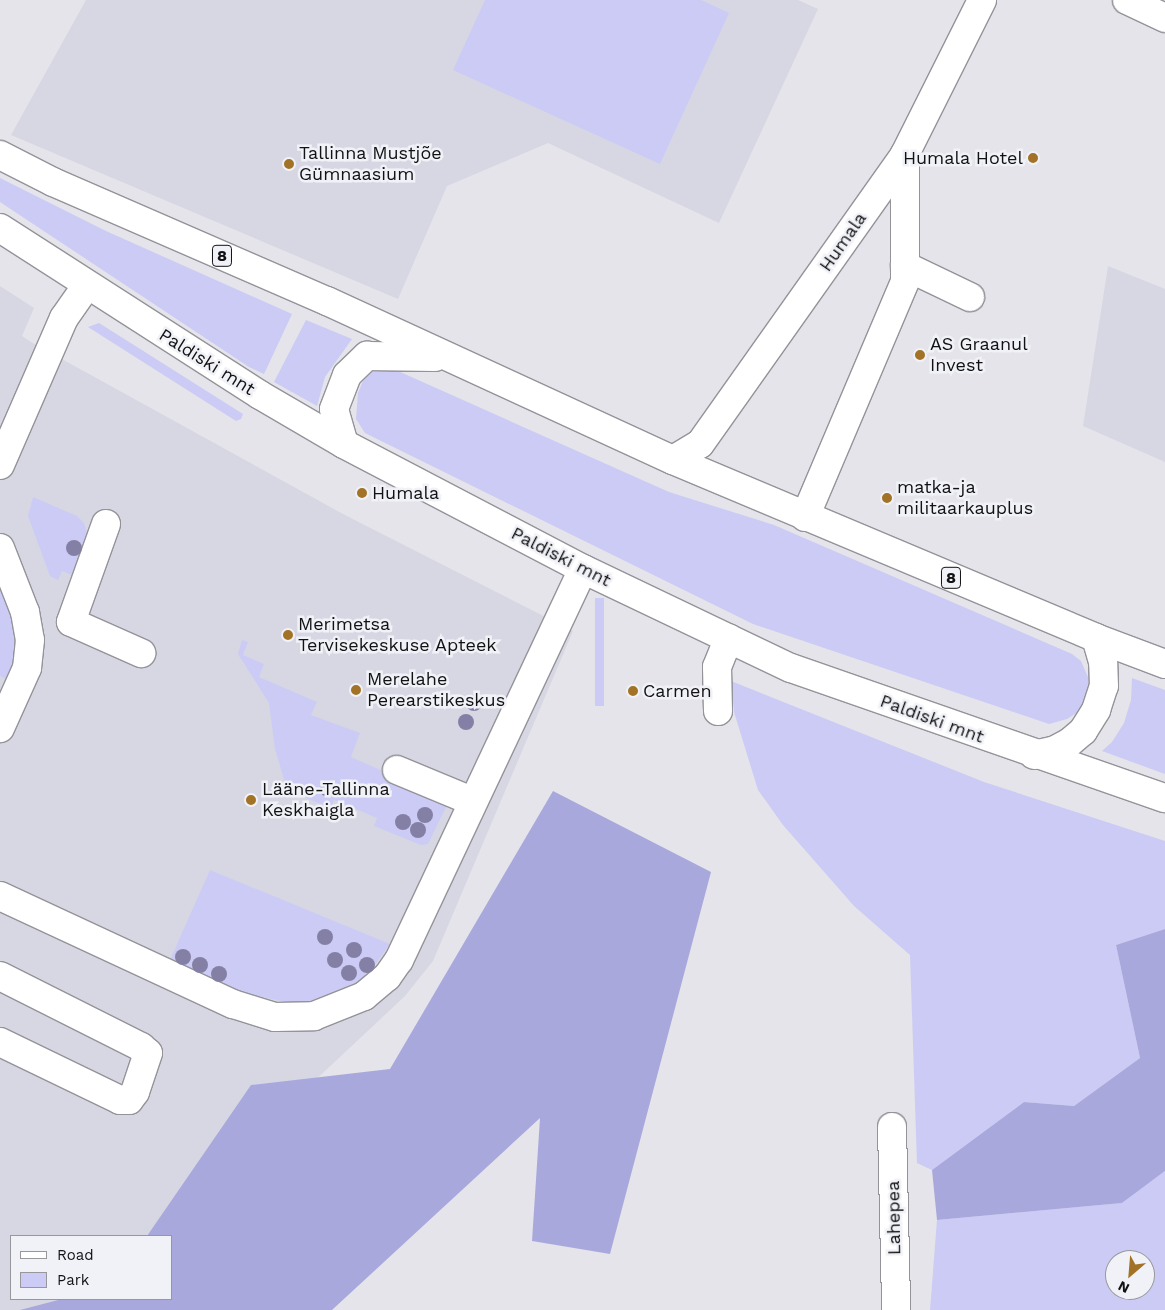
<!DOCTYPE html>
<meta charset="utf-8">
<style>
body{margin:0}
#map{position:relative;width:1165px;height:1310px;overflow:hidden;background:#e4e4ea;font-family:"Work Sans",sans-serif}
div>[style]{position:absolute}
.built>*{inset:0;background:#d7d7e4}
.green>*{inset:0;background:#cbcbf5;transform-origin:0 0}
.forest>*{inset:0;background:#a9a8dd}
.roads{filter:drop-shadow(1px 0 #939399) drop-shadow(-1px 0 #939399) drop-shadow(0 1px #939399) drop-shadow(0 -1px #939399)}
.minor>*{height:28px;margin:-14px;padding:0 14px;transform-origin:14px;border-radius:14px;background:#fff}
.major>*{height:28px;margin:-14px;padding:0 14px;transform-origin:14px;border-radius:14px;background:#fff}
.trees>*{width:16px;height:16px;margin:-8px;border-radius:50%;background:#8480a5}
.dots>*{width:14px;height:14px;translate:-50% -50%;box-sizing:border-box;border:2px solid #f1f2f7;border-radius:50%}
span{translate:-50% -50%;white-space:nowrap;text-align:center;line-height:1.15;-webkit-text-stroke:5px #f1f2f7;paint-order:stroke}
.shield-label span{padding:1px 4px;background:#f1f2f7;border:1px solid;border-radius:4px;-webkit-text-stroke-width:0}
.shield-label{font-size:16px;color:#121214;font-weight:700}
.poi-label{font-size:18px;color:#121214}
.left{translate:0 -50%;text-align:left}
.right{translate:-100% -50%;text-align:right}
.street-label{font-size:18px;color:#121214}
.legend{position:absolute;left:10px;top:1235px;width:162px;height:65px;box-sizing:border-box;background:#f1f2f7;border:1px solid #98989c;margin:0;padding:6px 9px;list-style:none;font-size:15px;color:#121214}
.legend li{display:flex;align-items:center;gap:10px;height:25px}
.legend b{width:25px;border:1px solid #98989c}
.north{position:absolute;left:1105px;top:1250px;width:50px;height:50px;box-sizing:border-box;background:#f1f2f7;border:1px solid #98989c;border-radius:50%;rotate:207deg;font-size:14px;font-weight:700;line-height:20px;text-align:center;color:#121214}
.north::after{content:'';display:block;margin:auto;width:18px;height:22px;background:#a27226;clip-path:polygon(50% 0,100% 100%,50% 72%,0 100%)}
</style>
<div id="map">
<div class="built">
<div style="clip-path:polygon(86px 0,798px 0,818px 9px,719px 223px,548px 143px,447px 186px,398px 299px,11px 135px)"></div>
<div style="clip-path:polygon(1108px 266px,1165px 289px,1165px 462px,1083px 426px)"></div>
<div style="clip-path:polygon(0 286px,34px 308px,22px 336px,31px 342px,343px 514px,573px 631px,433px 961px,405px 996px,149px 1236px,11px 1236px,11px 1299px,82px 1299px,70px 1310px,0 1310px)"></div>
</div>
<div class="green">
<div style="clip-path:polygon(485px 0,701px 0,729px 13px,660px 164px,453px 70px)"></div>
<div style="clip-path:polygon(0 178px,106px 231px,292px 314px,264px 374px,249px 367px,0 202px)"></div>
<div style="clip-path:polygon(306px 320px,352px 339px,325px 377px,317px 406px,274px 382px)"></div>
<div style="clip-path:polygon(99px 323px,243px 414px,241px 419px,236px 421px,88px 327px)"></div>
<div style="clip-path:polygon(378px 367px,389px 367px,669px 492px,774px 525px,1072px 654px,1081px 661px,1090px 682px,1090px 693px,1083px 709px,1067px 719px,1049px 724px,753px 624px,365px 433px,356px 419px,358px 393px,363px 381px)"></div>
<div style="clip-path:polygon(33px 497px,77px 516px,84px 523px,88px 537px,72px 575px,62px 571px,58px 580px,50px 576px,28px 516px)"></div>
<div style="clip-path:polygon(0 573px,8px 594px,19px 654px,10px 681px,0 676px)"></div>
<div style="left:595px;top:598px;width:9px;height:108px"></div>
<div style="clip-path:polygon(242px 640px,248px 642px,243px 655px,264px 664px,259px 677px,317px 702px,311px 715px,360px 733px,351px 757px,444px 798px,448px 803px,428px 844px,421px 845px,374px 826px,377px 818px,334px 800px,331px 808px,296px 794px,286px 786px,275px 749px,269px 703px,238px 654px)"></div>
<div style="clip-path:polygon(1132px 678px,1165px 690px,1165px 774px,1102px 751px,1112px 742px,1124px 723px,1131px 700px)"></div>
<div style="clip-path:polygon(731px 681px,984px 782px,1165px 841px,1165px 929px,1116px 945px,1140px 1058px,1074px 1106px,1024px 1102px,932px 1170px,917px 1163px,910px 955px,854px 906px,783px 825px,758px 790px,734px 712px)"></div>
<div style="clip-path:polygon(210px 870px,390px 944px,358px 988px,304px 1006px,241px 992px,170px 960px)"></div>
<div style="clip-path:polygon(evenodd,1165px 1171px,1165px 1310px,930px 1310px,937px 1220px,1122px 1203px,1165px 1171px,1115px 1260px,1145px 1260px,1145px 1290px,1115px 1290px,1115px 1260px)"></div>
</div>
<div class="forest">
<div style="clip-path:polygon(553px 791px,711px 872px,610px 1254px,532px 1241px,540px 1118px,332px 1310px,20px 1310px,62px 1299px,171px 1299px,171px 1236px,147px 1236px,251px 1085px,390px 1069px)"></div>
<div style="clip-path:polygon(1165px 929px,1165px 1171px,1122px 1203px,937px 1220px,932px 1170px,1024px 1102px,1074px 1106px,1140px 1058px,1116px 945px)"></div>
</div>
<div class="roads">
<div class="minor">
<div style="left:1127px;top:0;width:42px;rotate:25.3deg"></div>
<div style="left:905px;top:266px;width:72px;rotate:25.5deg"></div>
<div style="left:673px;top:460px;width:31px;rotate:-31deg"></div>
<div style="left:700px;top:444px;width:355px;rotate:-54.7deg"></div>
<div style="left:905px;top:154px;width:172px;rotate:-63.4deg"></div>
<div style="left:0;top:465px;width:160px;rotate:-66.5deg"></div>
<div style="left:64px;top:318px;width:39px;rotate:-55deg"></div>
<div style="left:805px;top:517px;width:256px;rotate:-67deg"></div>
<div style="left:905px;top:281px;width:127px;rotate:-90deg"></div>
<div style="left:106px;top:524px;width:104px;rotate:109.7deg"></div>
<div style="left:71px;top:622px;width:77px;rotate:23.9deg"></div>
<div style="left:0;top:548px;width:69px;rotate:68.7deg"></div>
<div style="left:25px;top:612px;width:28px;rotate:80deg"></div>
<div style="left:30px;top:640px;width:28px;rotate:96deg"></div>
<div style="left:27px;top:668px;width:66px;rotate:114.2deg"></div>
<div style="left:718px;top:711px;width:44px;rotate:-91.3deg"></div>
<div style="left:717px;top:667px;width:31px;rotate:-68deg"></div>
<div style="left:397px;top:770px;width:81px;rotate:22.5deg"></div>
<div style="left:0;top:896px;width:257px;rotate:24.9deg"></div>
<div style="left:233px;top:1004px;width:44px;rotate:17.2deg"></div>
<div style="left:275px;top:1017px;width:39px;rotate:-1deg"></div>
<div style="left:314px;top:1016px;width:54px;rotate:-21.8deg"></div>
<div style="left:364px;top:996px;width:30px;rotate:-40deg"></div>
<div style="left:387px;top:977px;width:21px;rotate:-55deg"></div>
<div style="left:399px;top:960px;width:432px;rotate:-64.8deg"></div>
<div style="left:0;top:976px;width:158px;rotate:26.7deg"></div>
<div style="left:141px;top:1047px;width:9px;rotate:41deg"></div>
<div style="left:148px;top:1053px;width:41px;rotate:108.4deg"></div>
<div style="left:135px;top:1092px;width:10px;rotate:127deg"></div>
<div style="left:129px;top:1100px;width:9px;rotate:180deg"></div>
<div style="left:120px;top:1100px;width:133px;rotate:-154.2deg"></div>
<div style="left:892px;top:1127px;width:183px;rotate:88.7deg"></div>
</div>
<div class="major">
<div style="left:0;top:155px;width:59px;rotate:27deg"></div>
<div style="left:53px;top:182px;width:299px;rotate:23.5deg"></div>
<div style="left:327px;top:301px;width:381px;rotate:24.7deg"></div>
<div style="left:673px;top:460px;width:459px;rotate:22.8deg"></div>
<div style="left:1096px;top:638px;width:74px;rotate:20.6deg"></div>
<div style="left:0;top:228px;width:309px;rotate:32.7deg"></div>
<div style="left:260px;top:395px;width:97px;rotate:30.3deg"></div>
<div style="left:344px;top:444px;width:270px;rotate:27.6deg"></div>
<div style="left:583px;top:569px;width:230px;rotate:25.5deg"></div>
<div style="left:791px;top:668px;width:396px;rotate:19.2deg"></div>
<div style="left:344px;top:444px;width:36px;rotate:-106deg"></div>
<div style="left:334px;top:409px;width:36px;rotate:-69deg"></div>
<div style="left:347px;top:375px;width:28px;rotate:-44deg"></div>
<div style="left:367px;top:356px;width:68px;rotate:0.8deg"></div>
<div style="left:1034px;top:755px;width:22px;rotate:-13deg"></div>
<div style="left:1055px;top:750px;width:17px;rotate:-28deg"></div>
<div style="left:1070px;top:742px;width:17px;rotate:-40deg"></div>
<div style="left:1083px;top:731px;width:25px;rotate:-58deg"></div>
<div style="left:1096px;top:710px;width:25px;rotate:-72deg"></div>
<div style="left:1104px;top:686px;width:24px;rotate:-92deg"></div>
<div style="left:1103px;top:662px;width:25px;rotate:-106deg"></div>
</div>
</div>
<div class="trees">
<div style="left:74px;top:548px"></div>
<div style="left:474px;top:703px"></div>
<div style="left:466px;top:722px"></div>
<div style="left:328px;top:789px"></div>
<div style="left:425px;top:815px"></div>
<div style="left:403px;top:822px"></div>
<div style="left:418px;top:830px"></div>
<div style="left:325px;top:937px"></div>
<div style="left:354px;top:950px"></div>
<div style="left:183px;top:957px"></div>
<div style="left:335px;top:960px"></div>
<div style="left:200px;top:965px"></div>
<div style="left:367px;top:965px"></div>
<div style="left:349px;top:973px"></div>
<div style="left:219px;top:974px"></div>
</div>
<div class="dots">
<div style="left:1033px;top:158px;background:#a27226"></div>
<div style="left:289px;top:164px;background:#a27226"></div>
<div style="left:920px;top:355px;background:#a27226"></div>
<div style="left:362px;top:493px;background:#a27226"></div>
<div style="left:887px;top:498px;background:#a27226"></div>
<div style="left:288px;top:635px;background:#a27226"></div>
<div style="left:356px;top:690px;background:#a27226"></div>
<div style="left:633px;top:691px;background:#a27226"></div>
<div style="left:251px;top:800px;background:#a27226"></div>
</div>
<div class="shield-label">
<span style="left:222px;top:256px">8</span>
<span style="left:951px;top:578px">8</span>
</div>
<div class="poi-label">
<span class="left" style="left:299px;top:164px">Tallinna Mustjõe<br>Gümnaasium</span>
<span class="right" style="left:1023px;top:158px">Humala Hotel</span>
<span class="left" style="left:930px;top:355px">AS Graanul<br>Invest</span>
<span class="left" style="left:897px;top:498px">matka-ja<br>militaarkauplus</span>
<span class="left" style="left:372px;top:493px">Humala</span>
<span class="left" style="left:298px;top:635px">Merimetsa<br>Tervisekeskuse Apteek</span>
<span class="left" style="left:367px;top:690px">Merelahe<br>Perearstikeskus</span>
<span class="left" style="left:643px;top:691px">Carmen</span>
<span class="left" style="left:262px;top:800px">Lääne-Tallinna<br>Keskhaigla</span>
</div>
<div class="street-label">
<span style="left:843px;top:242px;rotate:-55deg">Humala</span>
<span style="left:207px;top:362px;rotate:32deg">Paldiski mnt</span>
<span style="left:561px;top:557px;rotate:27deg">Paldiski mnt</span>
<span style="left:932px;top:719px;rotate:20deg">Paldiski mnt</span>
<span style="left:894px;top:1218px;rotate:-91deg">Lahepea</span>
</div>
<ul class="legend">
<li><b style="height:6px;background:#fff"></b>Road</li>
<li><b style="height:14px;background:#cbcbf5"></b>Park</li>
</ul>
<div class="north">N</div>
</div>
